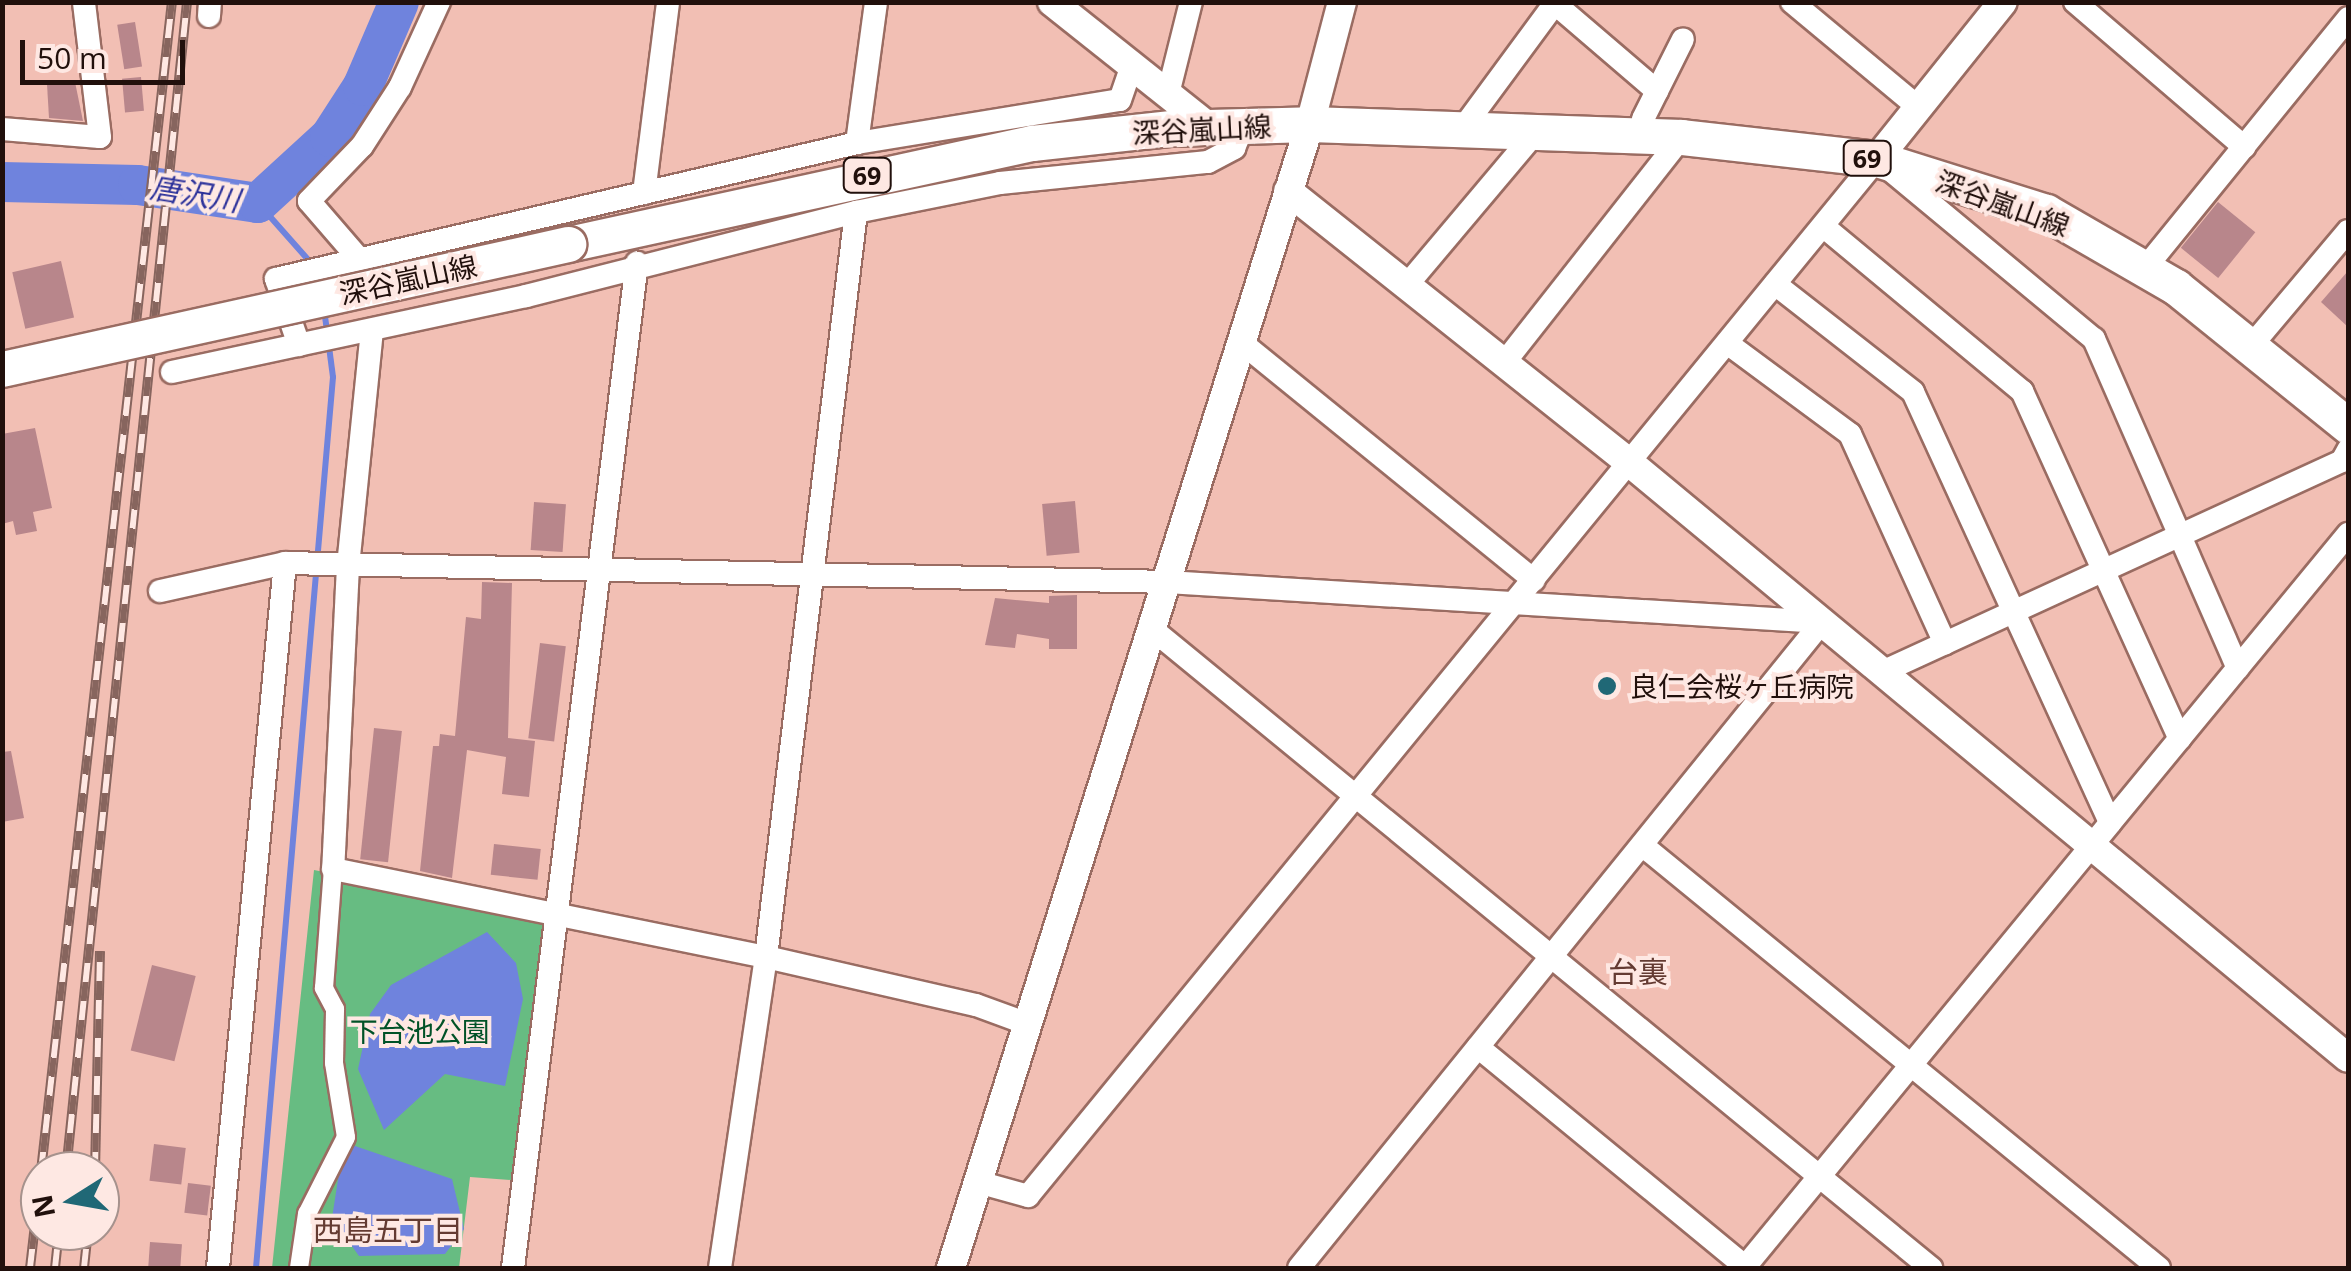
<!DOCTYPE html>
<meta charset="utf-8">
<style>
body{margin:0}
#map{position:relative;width:2351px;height:1271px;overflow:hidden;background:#f2bfb4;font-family:"Open Sans","Noto Sans JP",sans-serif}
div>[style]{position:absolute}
.green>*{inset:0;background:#67bc82}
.water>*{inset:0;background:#6f83dd}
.stream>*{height:6px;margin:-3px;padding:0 3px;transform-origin:3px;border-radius:3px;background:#6f83dd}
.river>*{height:40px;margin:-20px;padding:0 20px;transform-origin:20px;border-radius:20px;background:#6f83dd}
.building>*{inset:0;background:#b8868b;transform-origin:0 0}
.roads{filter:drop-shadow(2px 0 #9a6c62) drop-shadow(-2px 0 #9a6c62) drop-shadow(0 2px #9a6c62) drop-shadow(0 -2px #9a6c62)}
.pedestrian>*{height:18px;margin:-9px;padding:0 9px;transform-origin:9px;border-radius:9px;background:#fff}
.minor>*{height:22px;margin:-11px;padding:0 11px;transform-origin:11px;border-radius:11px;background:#fff}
.tertiary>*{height:28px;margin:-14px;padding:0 14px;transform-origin:14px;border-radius:14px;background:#fff}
.primary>*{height:35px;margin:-17.5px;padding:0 17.5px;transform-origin:17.5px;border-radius:17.5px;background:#fff}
.rail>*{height:10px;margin-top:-5px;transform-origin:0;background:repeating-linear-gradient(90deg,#fee8e3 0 19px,#87655e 0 38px);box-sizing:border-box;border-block:2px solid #87655e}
.bridges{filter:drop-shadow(2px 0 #9a6c62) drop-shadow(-2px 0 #9a6c62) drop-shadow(0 2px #9a6c62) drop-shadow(0 -2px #9a6c62)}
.primary-bridge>*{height:35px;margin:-17.5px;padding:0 17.5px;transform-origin:17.5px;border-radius:17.5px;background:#fff}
.dots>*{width:28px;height:28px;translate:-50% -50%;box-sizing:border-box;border:5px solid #fee8e3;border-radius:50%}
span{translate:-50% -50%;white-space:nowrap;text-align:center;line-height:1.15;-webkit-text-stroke:8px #fee8e3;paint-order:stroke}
.shield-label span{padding:2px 8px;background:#fee8e3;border:2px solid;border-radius:8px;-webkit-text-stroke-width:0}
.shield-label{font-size:25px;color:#21100c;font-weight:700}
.street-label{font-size:28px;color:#21100c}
.poi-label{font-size:28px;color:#21100c}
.left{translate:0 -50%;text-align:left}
.park-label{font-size:28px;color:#005227}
.water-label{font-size:30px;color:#2b319a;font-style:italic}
.neighbourhood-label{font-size:30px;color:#643b32}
.frame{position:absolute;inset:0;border:5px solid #21100c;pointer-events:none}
.north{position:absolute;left:20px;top:1151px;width:100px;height:100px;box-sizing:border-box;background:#fee8e3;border:2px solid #a6928d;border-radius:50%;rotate:259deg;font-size:28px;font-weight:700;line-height:40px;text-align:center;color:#21100c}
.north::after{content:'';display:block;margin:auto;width:35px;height:45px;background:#206876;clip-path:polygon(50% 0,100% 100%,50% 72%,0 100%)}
.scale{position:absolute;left:20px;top:40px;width:165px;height:45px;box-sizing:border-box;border:5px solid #21100c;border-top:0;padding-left:12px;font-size:30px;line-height:35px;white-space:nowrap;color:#21100c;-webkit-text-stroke:8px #fee8e3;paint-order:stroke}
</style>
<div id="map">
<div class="green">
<div style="clip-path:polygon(314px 870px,559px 918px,524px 1181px,470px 1177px,459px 1268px,272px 1268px)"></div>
</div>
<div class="water">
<div style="clip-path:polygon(487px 932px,516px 963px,523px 999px,505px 1086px,445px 1074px,384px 1130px,358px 1069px,370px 1014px,391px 985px)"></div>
<div style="clip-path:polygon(352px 1145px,452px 1179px,464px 1229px,445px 1254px,359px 1256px,332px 1218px,340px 1167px)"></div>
</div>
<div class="stream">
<div style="left:258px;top:203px;width:81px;rotate:48.5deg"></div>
<div style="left:256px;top:1268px;width:894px;rotate:-85.06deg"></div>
<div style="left:333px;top:377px;width:69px;rotate:-97.5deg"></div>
</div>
<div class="river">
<div style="left:2px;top:182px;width:136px;rotate:1.3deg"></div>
<div style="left:138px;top:185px;width:121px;rotate:8.5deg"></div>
<div style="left:258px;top:203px;width:98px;rotate:-42.5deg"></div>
<div style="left:330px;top:137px;width:61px;rotate:-57.1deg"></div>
<div style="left:363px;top:86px;width:91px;rotate:-66.8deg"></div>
</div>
<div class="building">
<div style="left:135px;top:22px;width:45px;height:18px;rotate:81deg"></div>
<div style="left:141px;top:77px;width:34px;height:19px;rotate:85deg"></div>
<div style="clip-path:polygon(75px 82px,83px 121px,49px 118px,47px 84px)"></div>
<div style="left:2218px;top:202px;width:48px;height:59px;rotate:39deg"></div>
<div style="left:61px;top:261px;width:58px;height:50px;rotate:77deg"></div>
<div style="clip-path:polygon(2348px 271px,2348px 327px,2321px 302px)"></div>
<div style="clip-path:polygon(35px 428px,52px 508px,33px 512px,37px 531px,16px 535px,13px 521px,2px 524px,2px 434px)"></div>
<div style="left:1075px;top:501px;width:52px;height:33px;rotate:85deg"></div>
<div style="left:534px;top:502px;width:32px;height:48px;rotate:4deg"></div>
<div style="clip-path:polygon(482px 582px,512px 583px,508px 738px,535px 741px,529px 797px,502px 794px,506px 757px,467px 750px,452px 878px,420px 871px,433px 746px,439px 746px,440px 734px,455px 736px,466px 617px,481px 619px)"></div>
<div style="clip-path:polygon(1077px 595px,1077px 649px,1049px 649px,1049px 639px,1017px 634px,1015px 648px,985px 645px,995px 598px,1049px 603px,1049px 596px)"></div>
<div style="left:540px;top:643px;width:26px;height:96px;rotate:7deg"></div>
<div style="left:374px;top:728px;width:28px;height:132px;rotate:6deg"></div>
<div style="clip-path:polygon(11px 751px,24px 818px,2px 822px,2px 752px)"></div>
<div style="left:494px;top:844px;width:47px;height:31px;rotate:6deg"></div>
<div style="left:152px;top:965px;width:45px;height:88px;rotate:14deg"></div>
<div style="left:154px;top:1144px;width:32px;height:37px;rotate:7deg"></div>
<div style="left:188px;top:1183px;width:23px;height:30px;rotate:7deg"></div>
<div style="left:150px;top:1242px;width:32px;height:26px;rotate:4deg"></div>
</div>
<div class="roads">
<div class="pedestrian">
<div style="left:299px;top:1268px;width:55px;rotate:-81.6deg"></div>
<div style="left:307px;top:1214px;width:86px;rotate:-63.1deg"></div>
<div style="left:346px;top:1137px;width:75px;rotate:-99.2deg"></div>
<div style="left:334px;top:1063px;width:54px;rotate:-88.9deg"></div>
<div style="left:335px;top:1009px;width:24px;rotate:-118deg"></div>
<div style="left:324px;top:988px;width:119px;rotate:-85.7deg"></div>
</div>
<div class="minor">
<div style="left:1553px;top:2px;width:137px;rotate:40.6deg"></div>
<div style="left:1792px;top:2px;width:164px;rotate:39.8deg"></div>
<div style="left:2075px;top:2px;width:223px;rotate:40.6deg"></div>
<div style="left:209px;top:16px;width:14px;rotate:-86deg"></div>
<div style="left:1168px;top:94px;width:95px;rotate:-76deg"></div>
<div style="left:1463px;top:128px;width:157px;rotate:-53.6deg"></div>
<div style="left:2px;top:129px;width:98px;rotate:4.7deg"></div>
<div style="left:100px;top:137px;width:136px;rotate:-96.8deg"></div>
<div style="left:1650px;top:139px;width:21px;rotate:-109deg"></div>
<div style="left:1643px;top:119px;width:89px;rotate:-63.4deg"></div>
<div style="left:857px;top:143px;width:142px;rotate:-82.3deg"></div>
<div style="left:644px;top:193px;width:193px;rotate:-82.8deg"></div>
<div style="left:1823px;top:226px;width:259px;rotate:39.7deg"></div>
<div style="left:2022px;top:391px;width:382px;rotate:65.6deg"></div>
<div style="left:360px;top:260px;width:78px;rotate:-130.8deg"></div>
<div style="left:309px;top:201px;width:76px;rotate:-46.1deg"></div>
<div style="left:362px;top:146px;width:70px;rotate:-57.2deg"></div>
<div style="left:400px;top:87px;width:94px;rotate:-65.4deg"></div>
<div style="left:2146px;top:267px;width:321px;rotate:-50.9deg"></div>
<div style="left:1775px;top:284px;width:175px;rotate:38deg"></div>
<div style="left:1913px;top:392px;width:474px;rotate:65.4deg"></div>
<div style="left:1407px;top:285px;width:199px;rotate:-49.9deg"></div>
<div style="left:372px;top:330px;width:237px;rotate:95.8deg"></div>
<div style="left:348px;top:566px;width:303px;rotate:92.8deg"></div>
<div style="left:333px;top:869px;width:442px;rotate:11.5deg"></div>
<div style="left:766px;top:957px;width:215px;rotate:12.9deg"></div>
<div style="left:976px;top:1005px;width:55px;rotate:20.1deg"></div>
<div style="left:1242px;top:343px;width:376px;rotate:39.1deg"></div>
<div style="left:1727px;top:343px;width:153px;rotate:36.5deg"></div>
<div style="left:1850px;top:434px;width:230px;rotate:65.6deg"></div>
<div style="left:299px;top:345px;width:70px;rotate:-109.2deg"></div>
<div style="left:276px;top:279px;width:597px;rotate:-13.17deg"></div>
<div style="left:857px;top:143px;width:266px;rotate:-9.3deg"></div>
<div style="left:1120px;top:100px;width:37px;rotate:-71deg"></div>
<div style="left:2252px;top:345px;width:149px;rotate:-49.9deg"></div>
<div style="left:1504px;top:363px;width:288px;rotate:-51.8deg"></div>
<div style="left:172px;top:372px;width:362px;rotate:-12.1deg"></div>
<div style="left:526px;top:296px;width:341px;rotate:-14.3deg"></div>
<div style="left:856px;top:212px;width:147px;rotate:-11.4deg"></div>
<div style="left:1000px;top:183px;width:209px;rotate:-5.8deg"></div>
<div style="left:1208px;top:162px;width:30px;rotate:-28deg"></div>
<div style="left:1234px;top:148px;width:25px;rotate:-67deg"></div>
<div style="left:160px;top:591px;width:128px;rotate:-12.6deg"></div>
<div style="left:285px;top:563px;width:882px;rotate:1.23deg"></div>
<div style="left:1167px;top:582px;width:656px;rotate:3.49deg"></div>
<div style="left:1152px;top:629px;width:1008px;rotate:39.36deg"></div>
<div style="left:1880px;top:673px;width:508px;rotate:-24.65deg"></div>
<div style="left:2342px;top:461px;width:13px;rotate:-61deg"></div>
<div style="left:1642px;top:845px;width:668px;rotate:39.29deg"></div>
<div style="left:1478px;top:1047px;width:348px;rotate:39.4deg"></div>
<div style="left:978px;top:1182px;width:52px;rotate:15.6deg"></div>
<div style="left:1028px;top:1196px;width:1340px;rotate:-50.69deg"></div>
<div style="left:1877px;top:159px;width:282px;rotate:39.7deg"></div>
<div style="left:2094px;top:339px;width:359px;rotate:66.4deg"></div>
<div style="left:218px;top:1268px;width:708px;rotate:-84.57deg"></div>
<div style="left:513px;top:1268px;width:1013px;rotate:-82.97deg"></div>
<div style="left:720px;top:1268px;width:314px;rotate:-81.6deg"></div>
<div style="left:766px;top:957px;width:750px;rotate:-83.11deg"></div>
<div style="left:1299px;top:1268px;width:831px;rotate:-51.01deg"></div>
<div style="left:1744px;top:1268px;width:951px;rotate:-50.55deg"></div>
</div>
<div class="tertiary">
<div style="left:1052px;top:2px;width:201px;rotate:38.5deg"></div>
<div style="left:1877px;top:159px;width:201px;rotate:-51.3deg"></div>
<div style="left:1288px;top:191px;width:437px;rotate:38.5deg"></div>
<div style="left:1630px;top:463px;width:932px;rotate:39.65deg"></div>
<div style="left:951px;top:1268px;width:1199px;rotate:-72.58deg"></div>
<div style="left:1310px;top:124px;width:126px;rotate:-75.3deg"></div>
</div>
<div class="primary">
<div style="left:568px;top:244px;width:475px;rotate:-12.3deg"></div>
<div style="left:1032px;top:143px;width:140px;rotate:-6.2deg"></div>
<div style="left:1171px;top:128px;width:139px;rotate:-1.6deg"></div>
<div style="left:1310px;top:124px;width:372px;rotate:2deg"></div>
<div style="left:1682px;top:137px;width:196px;rotate:6.4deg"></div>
<div style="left:1877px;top:159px;width:177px;rotate:17.4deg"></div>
<div style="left:2046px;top:212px;width:150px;rotate:30deg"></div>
<div style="left:2176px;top:287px;width:221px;rotate:38.9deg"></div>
</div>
</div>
<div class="rail">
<div style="left:41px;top:1171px;width:1176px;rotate:-83.61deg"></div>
<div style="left:66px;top:1171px;width:1175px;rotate:-84.09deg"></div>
<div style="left:95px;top:1171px;width:220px;rotate:-88.7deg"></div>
<div style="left:30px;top:1268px;width:88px;rotate:-83.4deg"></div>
<div style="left:55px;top:1268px;width:37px;rotate:-84deg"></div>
<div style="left:84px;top:1268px;width:37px;rotate:-84deg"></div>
</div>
<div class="bridges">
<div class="primary-bridge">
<div style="left:2px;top:369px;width:580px;rotate:-12.45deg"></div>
</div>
</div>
<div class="dots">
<div style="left:1607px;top:686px;background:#206876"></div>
</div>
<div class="shield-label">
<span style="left:1867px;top:158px">69</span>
<span style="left:867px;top:175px">69</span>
</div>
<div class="street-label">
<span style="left:1202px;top:129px;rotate:-3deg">深谷嵐山線</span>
<span style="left:2003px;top:203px;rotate:20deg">深谷嵐山線</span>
<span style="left:408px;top:279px;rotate:-12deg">深谷嵐山線</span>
</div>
<div class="poi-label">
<span class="left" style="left:1630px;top:686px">良仁会桜ヶ丘病院</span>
</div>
<div class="park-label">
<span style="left:420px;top:1031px">下台池公園</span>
</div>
<div class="water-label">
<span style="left:195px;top:194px;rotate:9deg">唐沢川</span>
</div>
<div class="neighbourhood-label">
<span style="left:1638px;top:972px">台裏</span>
<span style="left:388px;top:1230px">西島五丁目</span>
</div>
<div class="frame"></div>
<div class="north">N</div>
<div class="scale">50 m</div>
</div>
